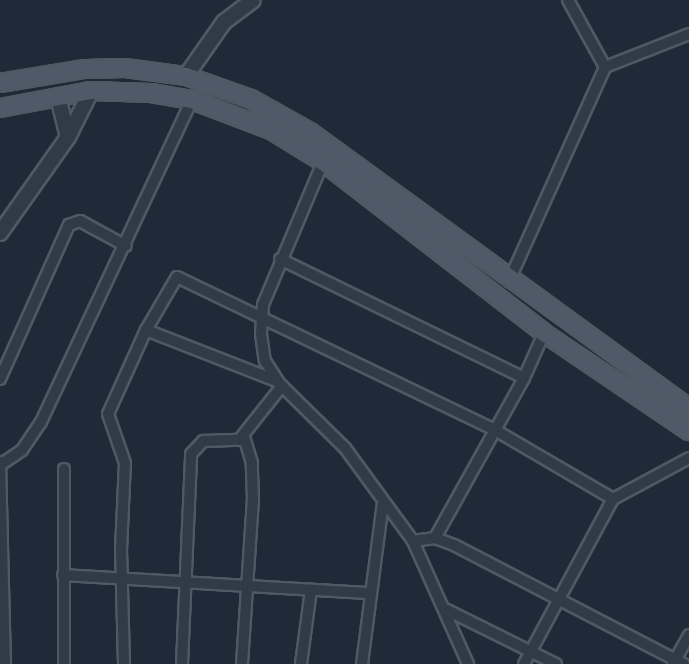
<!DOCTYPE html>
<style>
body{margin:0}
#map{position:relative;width:689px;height:664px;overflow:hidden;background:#1e2a37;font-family:Ubuntu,sans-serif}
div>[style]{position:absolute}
.roads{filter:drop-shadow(2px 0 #4f5966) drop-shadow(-2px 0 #4f5966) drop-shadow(0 2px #4f5966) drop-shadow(0 -2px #4f5966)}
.minor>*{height:10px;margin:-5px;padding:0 5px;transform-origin:5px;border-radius:5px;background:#313b48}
.tertiary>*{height:14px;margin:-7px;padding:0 7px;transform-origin:7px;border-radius:7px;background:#313b48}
.primary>*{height:16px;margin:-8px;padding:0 8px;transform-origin:8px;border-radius:8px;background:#4f5a68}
span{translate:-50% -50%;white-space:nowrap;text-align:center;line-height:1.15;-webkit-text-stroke:4.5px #17202c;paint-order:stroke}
</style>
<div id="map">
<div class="roads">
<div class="minor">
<div style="left:568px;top:0;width:77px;rotate:61.1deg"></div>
<div style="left:323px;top:162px;width:155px;rotate:112.8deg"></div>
<div style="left:263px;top:305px;width:29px;rotate:94deg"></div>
<div style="left:261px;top:334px;width:27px;rotate:82deg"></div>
<div style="left:265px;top:361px;width:27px;rotate:57deg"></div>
<div style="left:280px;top:384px;width:91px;rotate:44.6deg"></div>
<div style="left:345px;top:448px;width:115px;rotate:53.8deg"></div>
<div style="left:413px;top:541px;width:135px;rotate:65.9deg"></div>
<div style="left:280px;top:259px;width:271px;rotate:26deg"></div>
<div style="left:524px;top:378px;width:49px;rotate:-66deg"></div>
<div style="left:509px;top:281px;width:235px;rotate:-65.8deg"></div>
<div style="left:605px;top:67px;width:90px;rotate:-21.4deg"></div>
<div style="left:146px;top:330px;width:141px;rotate:21.3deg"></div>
<div style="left:0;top:379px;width:169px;rotate:-65.9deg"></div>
<div style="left:69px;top:225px;width:12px;rotate:-20deg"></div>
<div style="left:80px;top:221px;width:52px;rotate:28.5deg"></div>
<div style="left:0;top:462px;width:202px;rotate:88.6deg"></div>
<div style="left:3px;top:463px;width:23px;rotate:-34deg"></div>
<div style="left:22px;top:450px;width:34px;rotate:-56deg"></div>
<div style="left:41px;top:422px;width:356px;rotate:-64.9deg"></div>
<div style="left:435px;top:538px;width:183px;rotate:-60.9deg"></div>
<div style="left:413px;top:541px;width:22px;rotate:-8deg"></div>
<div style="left:435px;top:538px;width:20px;rotate:20deg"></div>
<div style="left:454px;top:545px;width:259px;rotate:27.4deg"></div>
<div style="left:63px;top:575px;width:308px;rotate:3.4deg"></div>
<div style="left:445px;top:609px;width:124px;rotate:26.4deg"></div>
<div style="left:64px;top:664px;width:195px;rotate:-90deg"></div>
<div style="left:124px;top:664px;width:114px;rotate:-91.5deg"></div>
<div style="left:121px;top:550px;width:87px;rotate:-87.4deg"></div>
<div style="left:125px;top:463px;width:52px;rotate:-109.1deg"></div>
<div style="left:108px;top:414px;width:92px;rotate:-65.7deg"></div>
<div style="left:146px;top:330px;width:61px;rotate:-59.7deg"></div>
<div style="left:177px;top:277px;width:353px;rotate:25.7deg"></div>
<div style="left:495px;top:430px;width:137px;rotate:30.3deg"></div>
<div style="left:182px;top:664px;width:210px;rotate:-87.5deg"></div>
<div style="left:191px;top:454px;width:18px;rotate:-47deg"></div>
<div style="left:203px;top:441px;width:36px;rotate:-2deg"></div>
<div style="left:239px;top:440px;width:69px;rotate:-51.5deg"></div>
<div style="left:242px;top:664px;width:164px;rotate:-86.2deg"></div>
<div style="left:253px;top:500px;width:37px;rotate:-92deg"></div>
<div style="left:252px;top:463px;width:28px;rotate:-107deg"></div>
<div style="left:301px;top:664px;width:75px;rotate:-82.3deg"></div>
<div style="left:362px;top:664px;width:163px;rotate:-82.6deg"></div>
<div style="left:524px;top:664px;width:187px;rotate:-61.7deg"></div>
<div style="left:613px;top:499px;width:86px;rotate:-28.3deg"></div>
<div style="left:673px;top:664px;width:33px;rotate:-61deg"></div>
</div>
<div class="tertiary">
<div style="left:186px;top:76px;width:66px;rotate:-54.9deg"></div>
<div style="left:224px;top:22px;width:36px;rotate:-37deg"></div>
<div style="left:58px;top:97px;width:41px;rotate:76deg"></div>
<div style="left:0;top:233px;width:118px;rotate:-54.7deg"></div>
<div style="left:68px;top:137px;width:51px;rotate:-63.4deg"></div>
</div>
<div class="primary">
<div style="left:0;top:83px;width:86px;rotate:-9.4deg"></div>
<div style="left:85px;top:69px;width:40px;rotate:-1.4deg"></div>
<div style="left:125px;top:68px;width:62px;rotate:7.5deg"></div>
<div style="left:186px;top:76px;width:69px;rotate:19.5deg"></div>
<div style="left:251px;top:99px;width:68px;rotate:29.2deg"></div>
<div style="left:310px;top:132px;width:469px;rotate:36.1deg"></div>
<div style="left:0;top:108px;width:93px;rotate:-10.6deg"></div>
<div style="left:91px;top:91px;width:60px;rotate:1.9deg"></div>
<div style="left:151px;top:93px;width:42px;rotate:9.7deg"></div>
<div style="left:192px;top:100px;width:85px;rotate:20.8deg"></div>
<div style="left:271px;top:130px;width:61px;rotate:31.6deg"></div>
<div style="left:323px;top:162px;width:279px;rotate:37.7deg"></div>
<div style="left:544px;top:333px;width:175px;rotate:34.1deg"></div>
</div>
</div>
</div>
